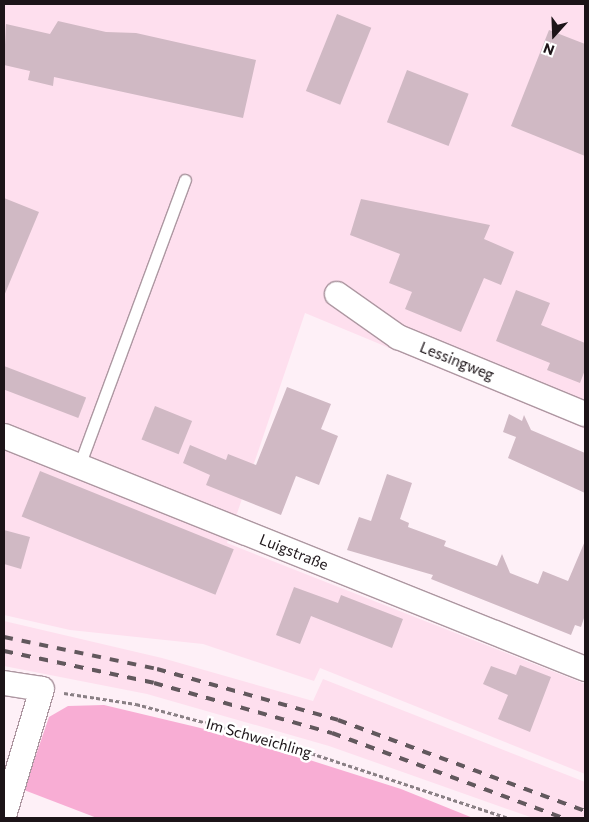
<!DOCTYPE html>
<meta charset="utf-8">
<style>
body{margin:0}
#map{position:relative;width:589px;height:822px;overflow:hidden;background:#fef0f7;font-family:Commissioner,sans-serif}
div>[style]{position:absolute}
.built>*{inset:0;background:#fedfee}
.green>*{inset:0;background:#f8add4}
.building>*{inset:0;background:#d0b9c4;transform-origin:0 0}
.path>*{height:3px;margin-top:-1.5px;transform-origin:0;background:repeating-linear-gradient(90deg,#8a8085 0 4px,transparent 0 6.5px)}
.roads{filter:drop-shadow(1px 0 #ad97a1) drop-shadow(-1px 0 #ad97a1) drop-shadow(0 1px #ad97a1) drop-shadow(0 -1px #ad97a1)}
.service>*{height:11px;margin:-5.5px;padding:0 5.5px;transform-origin:5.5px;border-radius:5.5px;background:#fff}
.minor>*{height:24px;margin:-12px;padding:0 12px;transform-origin:12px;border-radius:12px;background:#fff}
.rail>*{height:4px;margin-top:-2px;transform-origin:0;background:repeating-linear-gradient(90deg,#62585d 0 9px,transparent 0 18px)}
span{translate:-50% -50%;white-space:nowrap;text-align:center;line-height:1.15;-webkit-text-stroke:5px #fff;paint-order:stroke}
.street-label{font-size:15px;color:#1c1418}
.frame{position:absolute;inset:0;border:5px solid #1c1418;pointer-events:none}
.north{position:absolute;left:529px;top:10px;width:50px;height:50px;-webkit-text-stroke:4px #fff;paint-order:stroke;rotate:200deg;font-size:14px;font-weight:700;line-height:20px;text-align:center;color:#1c1418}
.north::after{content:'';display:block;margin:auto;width:18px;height:22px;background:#1c1418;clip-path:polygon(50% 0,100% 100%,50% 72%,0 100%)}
</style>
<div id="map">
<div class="built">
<div style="clip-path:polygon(4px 4px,585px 4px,585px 429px,305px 313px,227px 543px,585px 684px,585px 774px,320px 668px,314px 681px,203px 644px,70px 630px,4px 615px)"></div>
<div style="clip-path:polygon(4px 621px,162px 658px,313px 701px,323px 679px,585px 782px,585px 818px,533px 818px,329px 746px,147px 694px,4px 666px)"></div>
</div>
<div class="green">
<div style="clip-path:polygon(104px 705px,234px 736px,401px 789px,473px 818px,97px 818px,24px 790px,49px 717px,68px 706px)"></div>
</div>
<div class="building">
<div style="left:337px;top:14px;width:37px;height:83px;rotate:22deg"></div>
<div style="clip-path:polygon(58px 21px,106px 32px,136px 33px,256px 60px,243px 118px,54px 77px,53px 86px,28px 80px,30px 71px,4px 65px,6px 24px,50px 34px)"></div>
<div style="clip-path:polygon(549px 30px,585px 44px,585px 156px,511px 126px)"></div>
<div style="left:407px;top:70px;width:66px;height:56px;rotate:21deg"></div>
<div style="clip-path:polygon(4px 198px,39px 212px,4px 296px)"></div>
<div style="clip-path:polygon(361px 199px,490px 225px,484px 239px,514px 252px,501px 285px,484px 278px,461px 332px,405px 309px,412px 292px,389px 283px,400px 254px,350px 235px)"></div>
<div style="clip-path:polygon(516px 290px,550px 303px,541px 325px,585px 343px,585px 370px,580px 383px,547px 370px,550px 363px,496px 341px)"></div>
<div style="left:4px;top:366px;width:88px;height:22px;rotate:21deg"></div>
<div style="clip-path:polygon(287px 387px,331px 404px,321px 429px,338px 436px,319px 485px,296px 476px,281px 515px,206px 485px,210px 475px,183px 463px,190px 445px,226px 460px,228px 454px,256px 465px)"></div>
<div style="left:155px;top:406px;width:40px;height:36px;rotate:22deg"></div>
<div style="clip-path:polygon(509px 414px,522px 421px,524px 415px,531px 430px,585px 453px,585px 493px,508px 458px,516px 437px,503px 432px)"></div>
<div style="left:40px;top:471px;width:209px;height:49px;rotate:22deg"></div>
<div style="clip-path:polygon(387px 474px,412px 483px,400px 519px,409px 523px,408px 527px,446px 541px,444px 546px,497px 566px,502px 554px,510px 573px,538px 584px,543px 571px,568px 581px,585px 541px,585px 615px,581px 627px,575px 625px,571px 635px,431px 579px,433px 575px,347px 550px,359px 517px,371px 521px)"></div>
<div style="clip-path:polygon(4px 530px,30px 537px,21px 569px,4px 564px)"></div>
<div style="clip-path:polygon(294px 587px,338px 603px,341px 595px,403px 619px,392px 648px,311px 616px,300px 644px,276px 635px)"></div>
<div style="clip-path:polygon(520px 665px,551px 677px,530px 732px,498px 719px,508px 695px,483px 684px,491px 666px,516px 675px)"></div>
</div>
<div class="path">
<div style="left:64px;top:693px;width:73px;rotate:8.7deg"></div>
<div style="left:136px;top:704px;width:137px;rotate:14.9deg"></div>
<div style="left:268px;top:739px;width:253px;rotate:18.2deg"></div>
</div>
<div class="roads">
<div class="service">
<div style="left:79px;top:466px;width:305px;rotate:-69.7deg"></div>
</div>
<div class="minor">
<div style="left:337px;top:294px;width:75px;rotate:35.2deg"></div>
<div style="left:398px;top:337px;width:202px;rotate:22.4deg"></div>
<div style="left:4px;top:436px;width:626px;rotate:21.85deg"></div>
<div style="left:4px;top:683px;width:38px;rotate:9deg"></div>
<div style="left:42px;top:689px;width:133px;rotate:106.7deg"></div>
</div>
</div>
<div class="rail">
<div style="left:4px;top:637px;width:156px;rotate:11.8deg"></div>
<div style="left:157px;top:669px;width:188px;rotate:15.7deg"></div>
<div style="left:338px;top:720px;width:263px;rotate:20.2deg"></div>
<div style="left:4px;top:651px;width:153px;rotate:12deg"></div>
<div style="left:154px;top:683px;width:185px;rotate:15.7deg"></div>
<div style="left:332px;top:733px;width:246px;rotate:20.2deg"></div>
</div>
<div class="street-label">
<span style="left:457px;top:361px;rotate:22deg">Lessingweg</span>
<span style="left:294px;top:552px;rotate:22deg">Luigstraße</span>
<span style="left:259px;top:738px;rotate:16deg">Im Schweichling</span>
</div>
<div class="frame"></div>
<div class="north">N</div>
</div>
